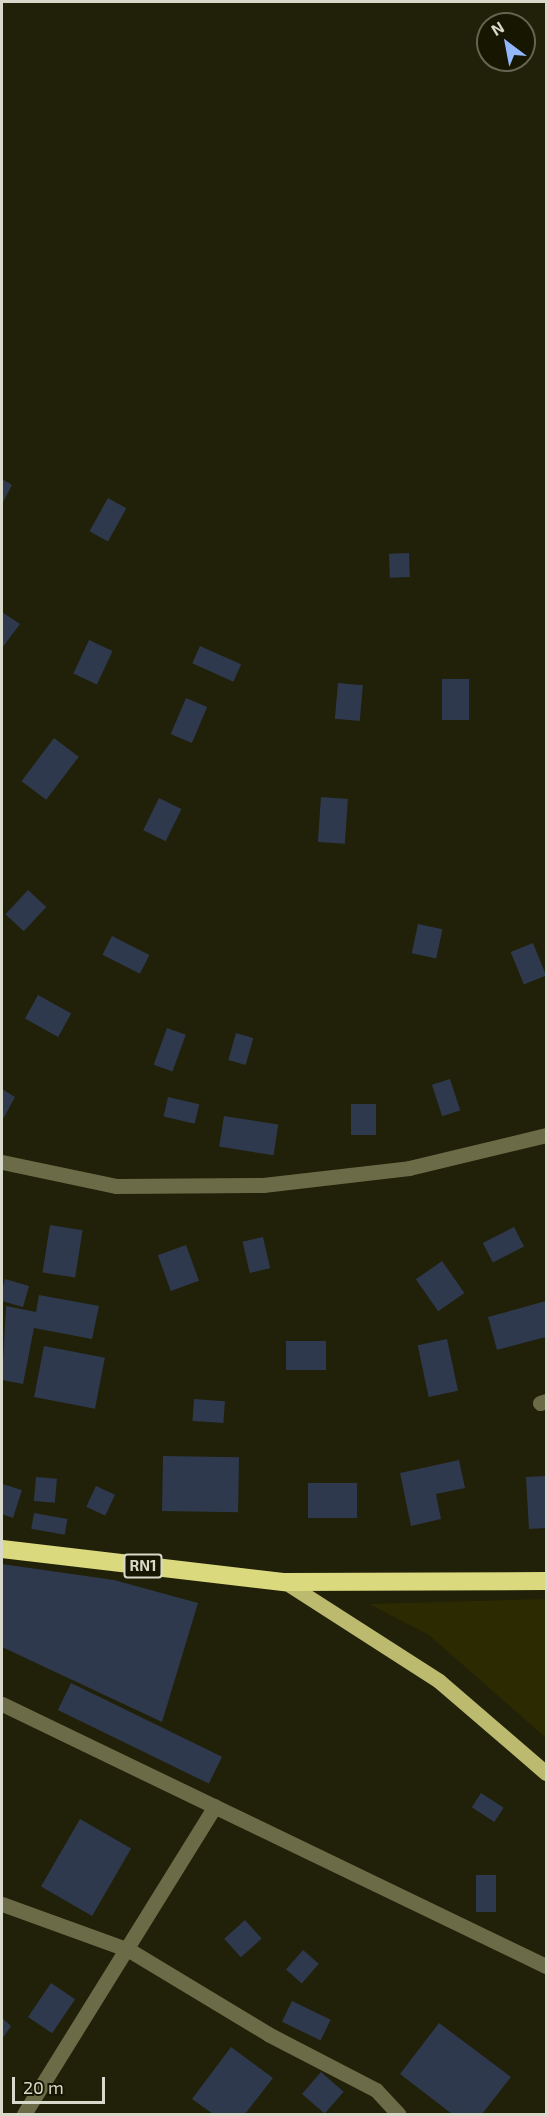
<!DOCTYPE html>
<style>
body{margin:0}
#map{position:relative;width:548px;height:2116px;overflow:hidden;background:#212008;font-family:"Exo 2",sans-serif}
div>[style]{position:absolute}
.green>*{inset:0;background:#2c2a00}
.building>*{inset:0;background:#2e394e;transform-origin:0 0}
.minor>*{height:15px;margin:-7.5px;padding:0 7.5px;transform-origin:7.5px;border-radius:7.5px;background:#6c6b48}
.major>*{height:15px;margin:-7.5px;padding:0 7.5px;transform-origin:7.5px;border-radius:7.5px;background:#bcba6f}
.highway>*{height:18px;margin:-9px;padding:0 9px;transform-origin:9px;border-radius:9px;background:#dbd97d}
span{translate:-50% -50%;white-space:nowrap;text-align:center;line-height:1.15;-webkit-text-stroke:4.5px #171601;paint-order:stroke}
.shield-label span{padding:2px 4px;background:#171601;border:2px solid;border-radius:4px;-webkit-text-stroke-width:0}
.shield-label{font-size:15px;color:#d8d9ca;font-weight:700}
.frame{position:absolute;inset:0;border:3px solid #d8d9ca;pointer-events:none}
.north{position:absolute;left:476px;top:12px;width:60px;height:60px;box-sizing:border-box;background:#171601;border:2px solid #646451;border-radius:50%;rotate:328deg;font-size:16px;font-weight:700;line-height:24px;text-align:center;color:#d8d9ca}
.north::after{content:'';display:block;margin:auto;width:21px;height:27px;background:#92b7fd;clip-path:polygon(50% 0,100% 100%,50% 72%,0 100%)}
.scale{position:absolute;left:12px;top:2077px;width:93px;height:27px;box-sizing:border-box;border:3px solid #d8d9ca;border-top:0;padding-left:8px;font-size:18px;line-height:21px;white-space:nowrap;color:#d8d9ca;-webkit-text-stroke:4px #171601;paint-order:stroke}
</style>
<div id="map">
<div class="green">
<div style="clip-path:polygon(546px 1599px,546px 1738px,429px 1635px,369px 1604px)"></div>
</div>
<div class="building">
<div style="clip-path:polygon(2px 479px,12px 485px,2px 504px)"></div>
<div style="left:108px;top:498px;width:21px;height:38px;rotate:29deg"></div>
<div style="left:409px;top:553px;width:24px;height:20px;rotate:88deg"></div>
<div style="clip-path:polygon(2px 612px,20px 624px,2px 648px)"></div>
<div style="left:89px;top:640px;width:26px;height:37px;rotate:25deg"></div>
<div style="left:200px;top:646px;width:45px;height:19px;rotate:24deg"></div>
<div style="left:442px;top:679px;width:27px;height:41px"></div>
<div style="left:338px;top:683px;width:25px;height:36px;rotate:5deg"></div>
<div style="left:186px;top:698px;width:23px;height:39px;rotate:23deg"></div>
<div style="left:54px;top:738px;width:31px;height:54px;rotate:37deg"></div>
<div style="left:321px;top:797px;width:27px;height:45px;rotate:4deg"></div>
<div style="left:159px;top:798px;width:25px;height:36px;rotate:26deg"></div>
<div style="left:28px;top:890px;width:25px;height:33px;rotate:43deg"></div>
<div style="left:418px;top:924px;width:25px;height:30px;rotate:12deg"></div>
<div style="left:112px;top:936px;width:42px;height:21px;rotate:27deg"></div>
<div style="left:533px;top:943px;width:35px;height:24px;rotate:68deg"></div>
<div style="left:38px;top:995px;width:38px;height:27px;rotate:29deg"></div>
<div style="left:167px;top:1028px;width:20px;height:39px;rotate:20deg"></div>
<div style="left:236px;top:1033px;width:18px;height:28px;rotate:16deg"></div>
<div style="left:450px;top:1079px;width:33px;height:19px;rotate:72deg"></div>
<div style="clip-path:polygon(2px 1089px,15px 1097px,2px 1121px)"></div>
<div style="left:168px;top:1097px;width:32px;height:20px;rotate:13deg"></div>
<div style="left:376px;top:1104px;width:31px;height:25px;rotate:90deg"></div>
<div style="left:224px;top:1116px;width:55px;height:31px;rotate:9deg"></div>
<div style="left:50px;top:1225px;width:33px;height:48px;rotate:9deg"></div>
<div style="left:514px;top:1227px;width:22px;height:35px;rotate:63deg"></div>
<div style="left:263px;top:1237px;width:32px;height:21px;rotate:77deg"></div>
<div style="left:186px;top:1245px;width:38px;height:30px;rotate:70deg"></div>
<div style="left:442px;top:1261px;width:39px;height:32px;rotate:55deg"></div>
<div style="left:5px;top:1279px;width:25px;height:22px;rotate:16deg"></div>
<div style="clip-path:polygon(39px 1295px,99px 1306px,92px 1339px,34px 1328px,23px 1384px,2px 1380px,6px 1306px,36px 1312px)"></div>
<div style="clip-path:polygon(546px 1301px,546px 1337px,497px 1350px,488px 1317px)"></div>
<div style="left:447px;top:1339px;width:53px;height:30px;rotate:78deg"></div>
<div style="left:286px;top:1341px;width:40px;height:29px"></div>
<div style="left:44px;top:1346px;width:62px;height:52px;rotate:11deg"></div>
<div style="left:194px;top:1399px;width:31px;height:22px;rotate:4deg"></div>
<div style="left:163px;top:1456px;width:76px;height:55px;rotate:1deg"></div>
<div style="clip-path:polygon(459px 1460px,465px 1488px,436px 1494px,441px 1519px,411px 1526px,400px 1473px)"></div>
<div style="clip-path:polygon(546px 1476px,546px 1528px,529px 1529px,526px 1477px)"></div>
<div style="left:36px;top:1477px;width:21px;height:24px;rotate:5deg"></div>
<div style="left:308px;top:1483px;width:49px;height:35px"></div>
<div style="clip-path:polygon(2px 1484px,22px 1490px,13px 1518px,2px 1514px)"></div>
<div style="left:96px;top:1486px;width:21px;height:23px;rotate:25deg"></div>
<div style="left:34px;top:1513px;width:34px;height:16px;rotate:10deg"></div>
<div style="clip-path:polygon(2px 1564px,114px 1580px,198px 1603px,162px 1722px,2px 1647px)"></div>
<div style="left:71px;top:1683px;width:168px;height:30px;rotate:26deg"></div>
<div style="left:481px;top:1793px;width:27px;height:17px;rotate:33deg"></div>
<div style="left:80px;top:1819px;width:59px;height:78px;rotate:30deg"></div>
<div style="left:476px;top:1875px;width:20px;height:37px"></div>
<div style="left:245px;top:1920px;width:25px;height:28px;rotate:48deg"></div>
<div style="left:303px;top:1950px;width:21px;height:26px;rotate:41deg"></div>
<div style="left:51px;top:1983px;width:29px;height:41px;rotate:34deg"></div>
<div style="left:292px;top:2001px;width:43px;height:23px;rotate:26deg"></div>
<div style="clip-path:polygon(2px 2018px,11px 2026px,2px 2039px)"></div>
<div style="clip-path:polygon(439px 2023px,511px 2077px,482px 2114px,452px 2114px,400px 2074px)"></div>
<div style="clip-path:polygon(231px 2047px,273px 2078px,245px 2114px,213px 2114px,192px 2099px)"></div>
<div style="left:321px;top:2072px;width:30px;height:29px;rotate:41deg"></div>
</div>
<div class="minor">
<div style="left:2px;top:1162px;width:116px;rotate:11.9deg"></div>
<div style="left:116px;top:1186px;width:147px;rotate:-0.4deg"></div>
<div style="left:263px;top:1185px;width:147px;rotate:-6.6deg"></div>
<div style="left:409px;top:1168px;width:141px;rotate:-13.5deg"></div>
<div style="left:540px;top:1403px;width:6px;rotate:-18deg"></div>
<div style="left:2px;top:1704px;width:604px;rotate:25.72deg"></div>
<div style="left:2px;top:1904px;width:135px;rotate:19.9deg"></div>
<div style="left:129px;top:1950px;width:162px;rotate:31.1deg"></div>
<div style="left:268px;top:2034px;width:122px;rotate:27.4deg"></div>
<div style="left:376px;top:2090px;width:33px;rotate:47deg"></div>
<div style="left:24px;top:2114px;width:362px;rotate:-58.2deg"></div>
</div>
<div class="major">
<div style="left:285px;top:1582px;width:183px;rotate:32.7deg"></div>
<div style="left:439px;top:1681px;width:141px;rotate:40.7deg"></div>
</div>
<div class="highway">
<div style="left:2px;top:1549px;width:285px;rotate:6.7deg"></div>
<div style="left:285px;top:1582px;width:261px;rotate:-0.2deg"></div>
</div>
<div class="shield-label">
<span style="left:143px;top:1566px">RN1</span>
</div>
<div class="frame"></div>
<div class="north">N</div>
<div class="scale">20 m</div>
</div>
